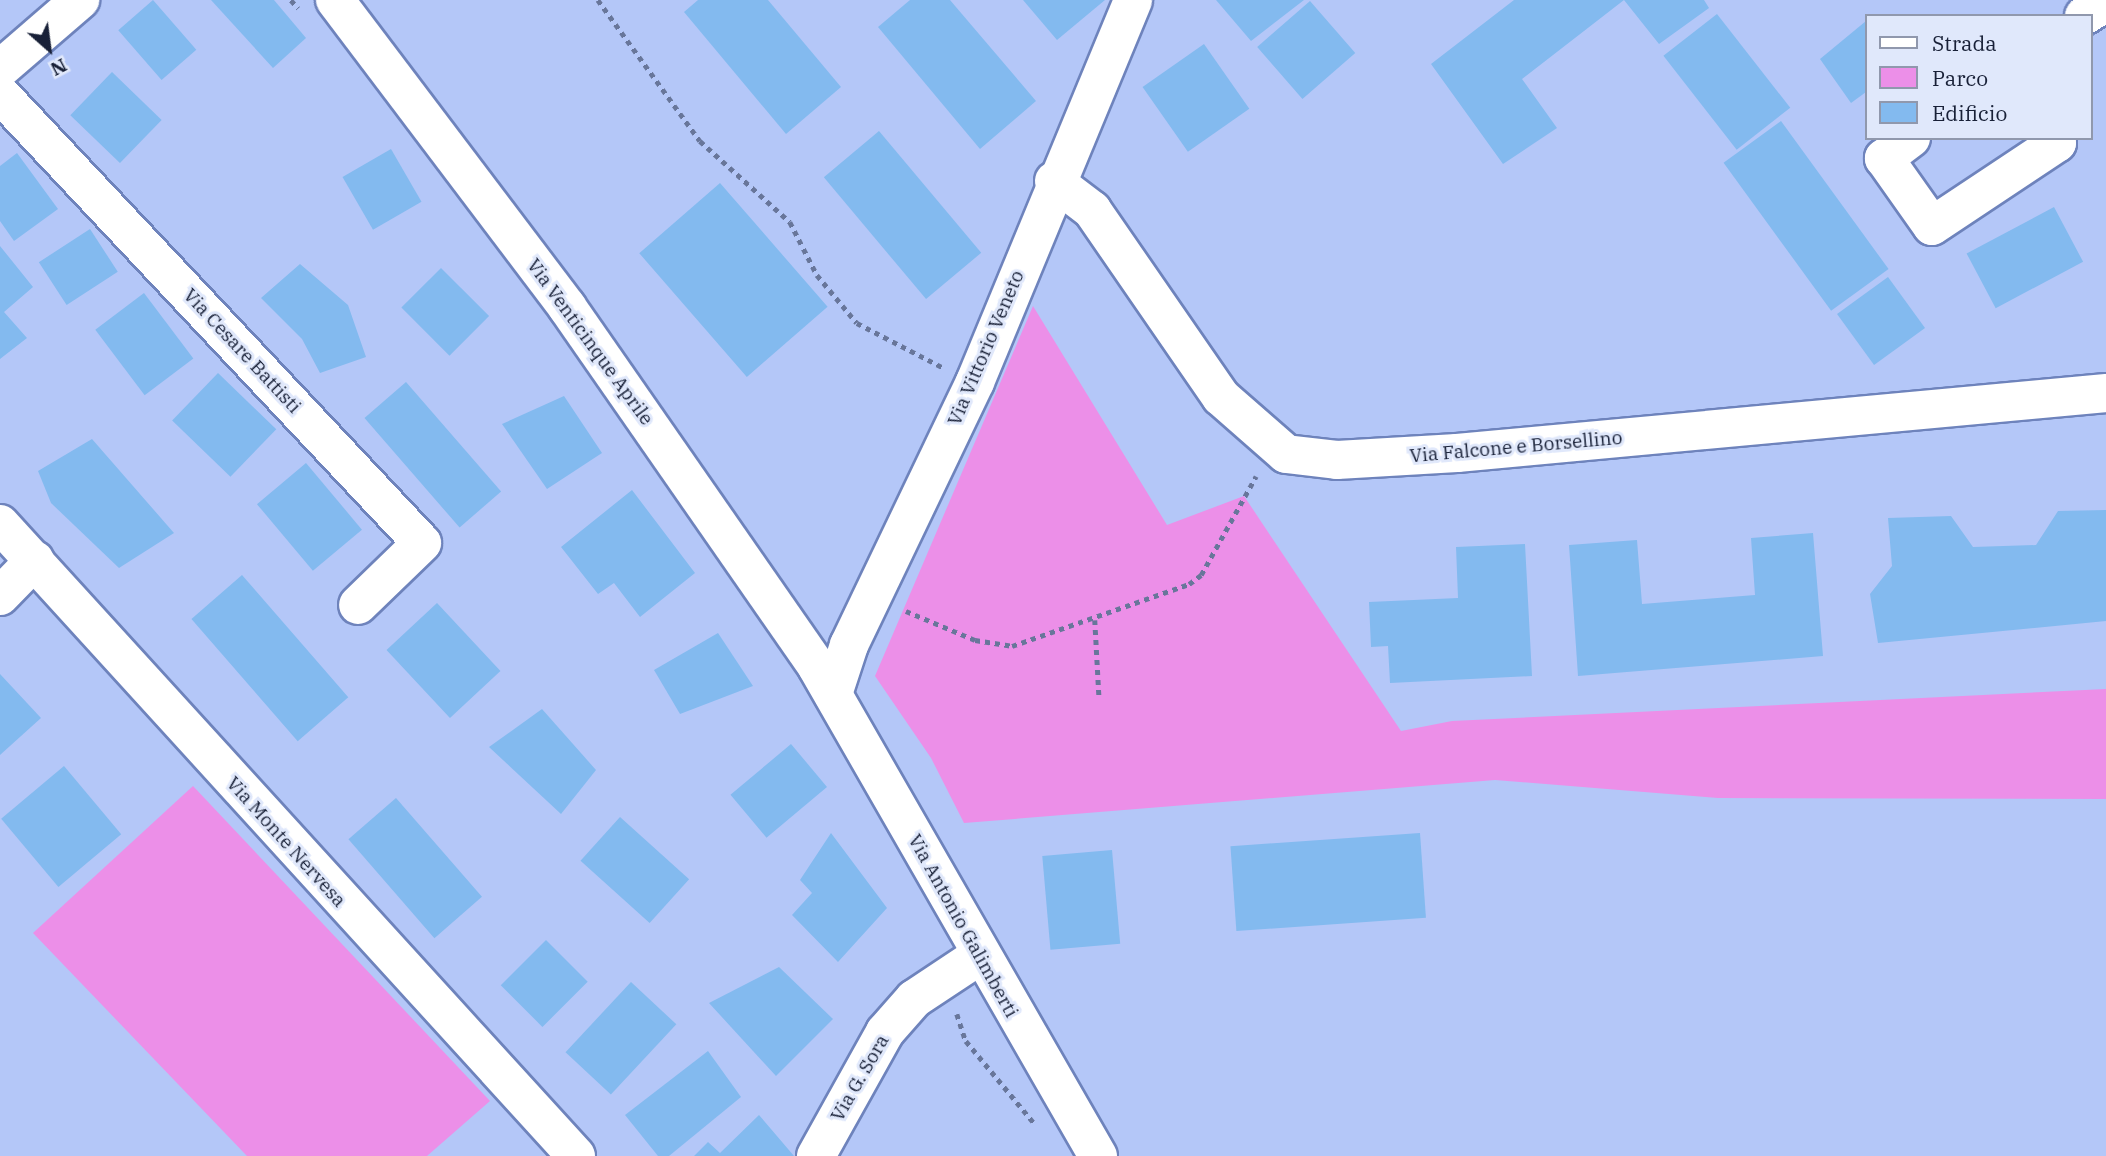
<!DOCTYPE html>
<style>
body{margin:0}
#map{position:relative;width:2106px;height:1156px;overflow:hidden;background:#b4c7f8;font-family:"IBM Plex Serif",serif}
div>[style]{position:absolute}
.green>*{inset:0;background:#ec8fe8}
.building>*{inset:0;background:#83baef;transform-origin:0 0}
.path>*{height:4.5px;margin-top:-2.25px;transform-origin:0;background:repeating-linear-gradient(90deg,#68769a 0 5px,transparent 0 10px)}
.roads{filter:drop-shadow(2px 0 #6e83bc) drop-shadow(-2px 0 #6e83bc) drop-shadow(0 2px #6e83bc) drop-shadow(0 -2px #6e83bc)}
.street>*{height:38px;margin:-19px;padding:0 19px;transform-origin:19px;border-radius:19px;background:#fff}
.secondary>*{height:38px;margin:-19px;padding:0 19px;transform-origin:19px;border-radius:19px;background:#fff}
span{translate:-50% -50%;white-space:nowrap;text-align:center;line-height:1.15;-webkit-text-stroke:6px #e0e8fb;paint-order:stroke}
.street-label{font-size:19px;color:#182037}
.legend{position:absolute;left:1865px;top:14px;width:228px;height:126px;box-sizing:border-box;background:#e0e8fb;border:2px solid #9098ad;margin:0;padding:9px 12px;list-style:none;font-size:21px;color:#182037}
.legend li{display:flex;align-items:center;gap:14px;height:35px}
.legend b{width:35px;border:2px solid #9098ad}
.north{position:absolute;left:14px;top:14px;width:70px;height:70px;-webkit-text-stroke:5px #e0e8fb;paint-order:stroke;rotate:152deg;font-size:19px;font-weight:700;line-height:28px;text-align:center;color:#182037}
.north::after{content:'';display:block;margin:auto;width:24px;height:32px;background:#182037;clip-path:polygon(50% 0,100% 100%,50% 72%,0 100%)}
</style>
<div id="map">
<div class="green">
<div style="clip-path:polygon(1033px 306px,1167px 525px,1244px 496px,1401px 731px,1452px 721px,2106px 689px,2106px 799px,1718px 798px,1495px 780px,964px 823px,931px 758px,875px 676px)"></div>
<div style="clip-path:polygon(193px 786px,490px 1101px,427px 1156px,247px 1156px,33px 933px)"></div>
</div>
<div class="building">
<div style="left:153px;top:0;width:66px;height:46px;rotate:49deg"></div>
<div style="clip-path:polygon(211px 0,274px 0,306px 38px,273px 68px)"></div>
<div style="clip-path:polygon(698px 0,768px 0,841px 87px,786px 134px,684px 12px)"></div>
<div style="clip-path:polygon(910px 0,950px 0,1036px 101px,980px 149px,878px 27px)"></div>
<div style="clip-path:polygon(1023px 0,1105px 0,1057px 40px)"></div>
<div style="clip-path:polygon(1216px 0,1304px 0,1251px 41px)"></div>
<div style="clip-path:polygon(1514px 0,1704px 0,1709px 8px,1659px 44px,1624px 0,1522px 79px,1557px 128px,1503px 164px,1431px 64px)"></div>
<div style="left:1310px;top:1px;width:69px;height:70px;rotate:49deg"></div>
<div style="left:1717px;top:14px;width:119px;height:68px;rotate:52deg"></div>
<div style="clip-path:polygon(1866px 21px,1866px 92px,1851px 103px,1820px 59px)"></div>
<div style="left:1204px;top:44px;width:79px;height:75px;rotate:55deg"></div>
<div style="left:112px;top:72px;width:69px;height:60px;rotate:44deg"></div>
<div style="left:1781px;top:121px;width:183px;height:71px;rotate:54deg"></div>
<div style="left:879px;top:131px;width:159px;height:72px;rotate:50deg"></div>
<div style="left:391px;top:149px;width:61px;height:56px;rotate:60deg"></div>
<div style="clip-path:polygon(17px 153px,58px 209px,14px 241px,0 221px,0 166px)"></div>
<div style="left:720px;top:183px;width:164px;height:107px;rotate:49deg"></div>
<div style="left:2054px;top:207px;width:62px;height:99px;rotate:62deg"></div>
<div style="left:90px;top:229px;width:51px;height:61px;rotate:57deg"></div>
<div style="clip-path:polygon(0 246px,33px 287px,4px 312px,27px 338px,0 359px)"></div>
<div style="clip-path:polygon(300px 264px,348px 305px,366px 357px,320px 373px,302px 339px,261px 298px)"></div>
<div style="left:441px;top:268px;width:68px;height:56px;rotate:45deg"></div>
<div style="left:1888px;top:277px;width:63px;height:63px;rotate:54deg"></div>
<div style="left:144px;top:293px;width:82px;height:61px;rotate:53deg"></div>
<div style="left:218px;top:373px;width:81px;height:66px;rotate:44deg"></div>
<div style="left:406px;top:382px;width:145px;height:55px;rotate:49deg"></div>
<div style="clip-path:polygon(564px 396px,602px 453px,547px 489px,502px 424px)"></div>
<div style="clip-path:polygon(92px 439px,174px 533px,119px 568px,51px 503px,38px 471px)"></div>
<div style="left:306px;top:463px;width:87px;height:64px;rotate:50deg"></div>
<div style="clip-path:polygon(632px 490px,695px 573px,640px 617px,614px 583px,598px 594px,561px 547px)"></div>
<div style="clip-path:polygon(2106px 510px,2106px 621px,1878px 643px,1870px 594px,1892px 566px,1888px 518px,1951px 516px,1973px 547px,2036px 545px,2058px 511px)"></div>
<div style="clip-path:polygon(1813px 533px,1823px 656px,1578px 676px,1569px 545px,1637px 540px,1642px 604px,1755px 595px,1751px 538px)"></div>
<div style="clip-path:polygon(1525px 544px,1532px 676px,1390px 683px,1388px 646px,1371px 647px,1369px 602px,1458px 598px,1456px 547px)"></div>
<div style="left:242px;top:575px;width:162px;height:67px;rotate:49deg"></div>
<div style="left:437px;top:603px;width:93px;height:69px;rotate:47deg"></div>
<div style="clip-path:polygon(718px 633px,753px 686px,680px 714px,654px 670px)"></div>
<div style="clip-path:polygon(0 674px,41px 718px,0 755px)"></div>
<div style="clip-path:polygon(542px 709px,596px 770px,561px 814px,489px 747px)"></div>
<div style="left:791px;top:744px;width:56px;height:79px;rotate:50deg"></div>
<div style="left:64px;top:766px;width:89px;height:82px;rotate:50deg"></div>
<div style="left:396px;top:798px;width:131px;height:63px;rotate:49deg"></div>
<div style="left:620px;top:817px;width:93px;height:59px;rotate:42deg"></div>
<div style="clip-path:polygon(831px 833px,887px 908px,838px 962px,792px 915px,812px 893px,800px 880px)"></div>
<div style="left:1420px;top:833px;width:85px;height:190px;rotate:86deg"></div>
<div style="left:1112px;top:850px;width:94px;height:70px;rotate:85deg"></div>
<div style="left:546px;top:940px;width:59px;height:64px;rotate:45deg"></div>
<div style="clip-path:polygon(779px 967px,833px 1019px,776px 1076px,709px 1003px)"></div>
<div style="left:631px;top:982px;width:62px;height:96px;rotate:43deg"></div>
<div style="clip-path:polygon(708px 1051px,741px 1097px,669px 1156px,658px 1156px,625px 1115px)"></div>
<div style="clip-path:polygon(759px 1115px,794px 1156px,694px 1156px,708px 1142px,720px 1153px)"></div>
</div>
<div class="path">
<div style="left:291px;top:0;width:11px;rotate:49deg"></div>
<div style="left:598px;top:0;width:174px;rotate:54.1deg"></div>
<div style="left:700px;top:141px;width:121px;rotate:42deg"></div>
<div style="left:790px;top:222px;width:59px;rotate:63deg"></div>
<div style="left:817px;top:275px;width:62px;rotate:50.2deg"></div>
<div style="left:857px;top:323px;width:96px;rotate:27.4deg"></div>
<div style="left:906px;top:611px;width:75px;rotate:22.8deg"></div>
<div style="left:975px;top:640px;width:37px;rotate:9deg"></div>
<div style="left:1012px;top:646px;width:188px;rotate:-19.3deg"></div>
<div style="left:1189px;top:584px;width:15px;rotate:-37deg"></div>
<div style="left:1201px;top:575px;width:113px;rotate:-60.9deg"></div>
<div style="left:1095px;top:620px;width:75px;rotate:86.9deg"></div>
<div style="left:957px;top:1014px;width:28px;rotate:72deg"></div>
<div style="left:966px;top:1041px;width:107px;rotate:50.3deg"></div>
</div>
<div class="roads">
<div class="street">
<div style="left:335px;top:0;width:385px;rotate:52.9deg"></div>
<div style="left:567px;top:307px;width:438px;rotate:55.2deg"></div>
<div style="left:817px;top:667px;width:564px;rotate:60.12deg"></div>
<div style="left:2084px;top:16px;width:26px;rotate:-32deg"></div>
<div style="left:0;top:94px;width:616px;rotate:46.78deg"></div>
<div style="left:422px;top:543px;width:89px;rotate:135.9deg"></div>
<div style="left:1911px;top:138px;width:34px;rotate:143deg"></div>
<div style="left:1884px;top:158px;width:83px;rotate:54.8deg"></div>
<div style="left:1932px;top:226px;width:150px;rotate:-33.6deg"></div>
<div style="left:2057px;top:143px;width:6px;rotate:-121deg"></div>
<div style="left:1054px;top:181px;width:48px;rotate:37.3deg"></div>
<div style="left:1092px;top:210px;width:227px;rotate:55.4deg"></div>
<div style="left:1221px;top:397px;width:86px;rotate:41.2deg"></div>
<div style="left:1286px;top:454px;width:51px;rotate:6.7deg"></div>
<div style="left:1337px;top:460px;width:120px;rotate:-3.3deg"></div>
<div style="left:1457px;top:453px;width:652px;rotate:-5.28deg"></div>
<div style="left:0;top:524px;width:855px;rotate:47.65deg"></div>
<div style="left:0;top:596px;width:50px;rotate:-45.8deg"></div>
<div style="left:833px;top:694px;width:52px;rotate:-71.9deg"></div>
<div style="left:849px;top:645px;width:292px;rotate:-64.4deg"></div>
<div style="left:975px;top:382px;width:413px;rotate:-67.5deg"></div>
<div style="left:816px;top:1156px;width:142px;rotate:-60.9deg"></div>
<div style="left:885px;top:1032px;width:44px;rotate:-48.7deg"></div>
<div style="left:914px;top:999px;width:78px;rotate:-33.5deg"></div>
</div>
<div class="secondary">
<div style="left:0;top:69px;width:106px;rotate:-40.8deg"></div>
</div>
</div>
<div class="street-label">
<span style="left:590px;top:342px;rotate:54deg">Via Venticinque Aprile</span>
<span style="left:986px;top:348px;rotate:-67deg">Via Vittorio Veneto</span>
<span style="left:242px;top:351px;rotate:47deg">Via Cesare Battisti</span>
<span style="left:1516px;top:447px;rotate:-5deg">Via Falcone e Borsellino</span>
<span style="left:286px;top:842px;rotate:48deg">Via Monte Nervesa</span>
<span style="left:963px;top:926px;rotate:61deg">Via Antonio Galimberti</span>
<span style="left:860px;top:1078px;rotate:-60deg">Via G. Sora</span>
</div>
<ul class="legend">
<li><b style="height:9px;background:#fff"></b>Strada</li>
<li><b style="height:19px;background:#ec8fe8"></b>Parco</li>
<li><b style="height:19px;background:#83baef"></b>Edificio</li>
</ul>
<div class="north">N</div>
</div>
